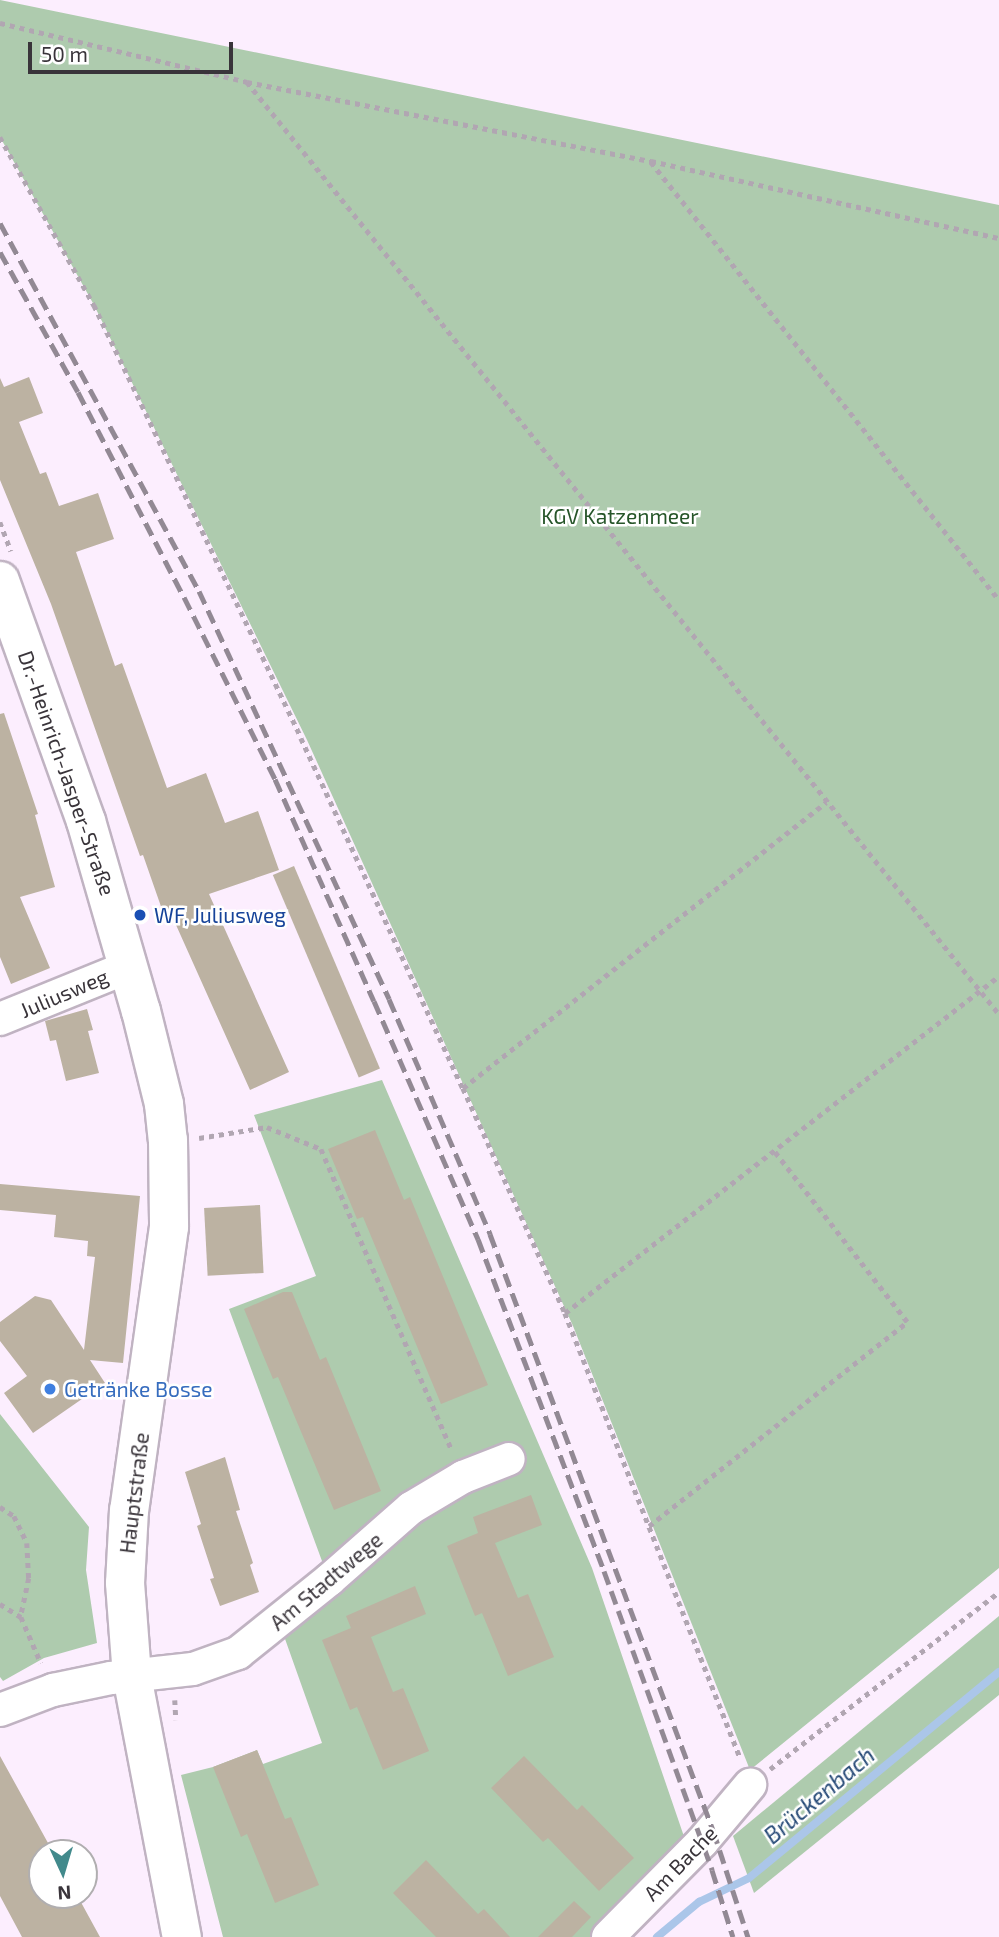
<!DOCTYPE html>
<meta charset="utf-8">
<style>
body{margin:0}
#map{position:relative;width:999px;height:1937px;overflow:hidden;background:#fceefe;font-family:"Exo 2",sans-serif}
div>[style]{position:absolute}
.green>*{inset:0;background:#aecbae}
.stream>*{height:8px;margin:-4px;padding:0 4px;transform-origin:4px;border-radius:4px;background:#abc6e9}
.building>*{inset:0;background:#bcb2a2;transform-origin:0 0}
.path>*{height:4.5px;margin-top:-2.25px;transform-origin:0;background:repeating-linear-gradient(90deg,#b1a6b2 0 5px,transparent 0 10px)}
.roads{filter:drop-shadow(2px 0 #c0b3c2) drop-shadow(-2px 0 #c0b3c2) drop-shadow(0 2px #c0b3c2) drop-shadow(0 -2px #c0b3c2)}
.street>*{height:32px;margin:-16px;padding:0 16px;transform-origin:16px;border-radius:16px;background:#fff}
.secondary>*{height:38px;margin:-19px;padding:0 19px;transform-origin:19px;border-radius:19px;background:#fff}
.rail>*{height:5px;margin-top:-2.5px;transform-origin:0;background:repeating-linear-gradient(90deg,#928994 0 14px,transparent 0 21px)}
.dots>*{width:19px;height:19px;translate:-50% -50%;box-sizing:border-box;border:4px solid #fff;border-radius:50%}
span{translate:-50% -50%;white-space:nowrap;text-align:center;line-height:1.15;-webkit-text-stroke:5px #fff;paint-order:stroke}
.park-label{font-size:21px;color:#265529}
.street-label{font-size:21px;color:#39343a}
.transit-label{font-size:21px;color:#164399}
.left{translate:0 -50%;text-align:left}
.shop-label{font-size:21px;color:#366cbe}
.water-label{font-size:23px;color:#254976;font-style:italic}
.north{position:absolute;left:28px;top:1839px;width:70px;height:70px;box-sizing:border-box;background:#fff;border:2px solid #b0aeb0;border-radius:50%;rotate:176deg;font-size:19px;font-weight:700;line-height:28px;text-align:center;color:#39343a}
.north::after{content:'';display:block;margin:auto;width:24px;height:32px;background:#428a8c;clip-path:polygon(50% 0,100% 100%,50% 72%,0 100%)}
.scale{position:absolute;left:28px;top:42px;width:205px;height:32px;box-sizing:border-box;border:4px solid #39343a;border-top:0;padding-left:9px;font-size:21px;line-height:24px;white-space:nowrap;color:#39343a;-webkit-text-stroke:5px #fff;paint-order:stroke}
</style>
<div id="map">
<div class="green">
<div style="clip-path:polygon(0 0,999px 205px,999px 1568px,750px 1770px,573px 1326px,307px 740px,94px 305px,0 137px)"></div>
<div style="clip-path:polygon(382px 1080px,592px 1568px,690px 1854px,602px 1937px,223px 1937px,181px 1775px,213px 1767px,257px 1750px,263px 1764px,322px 1743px,279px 1622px,329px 1580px,229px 1309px,316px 1276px,254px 1115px)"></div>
<div style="clip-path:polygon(0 1414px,89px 1527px,86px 1570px,97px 1643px,44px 1658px,3px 1681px,0 1677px)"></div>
<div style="clip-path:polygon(999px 1616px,999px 1695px,754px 1893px,733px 1836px)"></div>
</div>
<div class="stream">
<div style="left:657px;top:1937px;width:55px;rotate:-39.8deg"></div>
<div style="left:699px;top:1902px;width:55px;rotate:-25.6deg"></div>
<div style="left:749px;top:1878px;width:324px;rotate:-39.5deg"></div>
</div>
<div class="building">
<div style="clip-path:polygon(29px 377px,43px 413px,19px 422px,40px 474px,46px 472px,59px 506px,98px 493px,114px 539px,76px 552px,115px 666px,122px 663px,167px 788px,206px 773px,225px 823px,258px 811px,279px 870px,209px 894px,289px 1072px,250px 1090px,172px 916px,165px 918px,143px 855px,140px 856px,51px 604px,0 480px,0 378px,4px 387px)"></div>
<div style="clip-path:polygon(4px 713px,38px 814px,35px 815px,55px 887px,20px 897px,50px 968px,11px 984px,0 957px,0 714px)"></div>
<div style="left:294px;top:866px;width:220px;height:23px;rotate:67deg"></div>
<div style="clip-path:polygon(87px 1009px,93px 1030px,88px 1031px,99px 1073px,66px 1081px,56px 1040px,50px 1041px,45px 1021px)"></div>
<div style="clip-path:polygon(375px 1130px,404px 1200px,410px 1197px,488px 1385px,441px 1404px,363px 1217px,357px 1219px,328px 1149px)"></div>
<div style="clip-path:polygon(0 1184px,140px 1196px,123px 1363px,90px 1360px,105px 1383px,33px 1433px,4px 1393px,27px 1376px,0 1341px,0 1322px,35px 1296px,51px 1300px,84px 1350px,95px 1257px,87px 1256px,88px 1241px,54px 1237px,56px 1215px,0 1210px)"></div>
<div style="left:260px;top:1205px;width:68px;height:56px;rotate:87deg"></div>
<div style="clip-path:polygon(283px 1292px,292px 1292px,320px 1360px,326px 1357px,381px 1491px,334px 1510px,278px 1377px,273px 1379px,244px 1309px)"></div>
<div style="clip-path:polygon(225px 1457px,240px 1510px,236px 1511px,253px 1563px,250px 1565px,259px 1592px,220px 1606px,210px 1579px,214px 1578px,197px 1526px,201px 1524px,185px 1472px)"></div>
<div style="clip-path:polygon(531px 1495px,542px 1525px,495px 1543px,518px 1598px,528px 1594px,554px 1657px,508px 1676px,482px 1613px,475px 1616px,447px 1546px,478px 1533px,473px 1517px)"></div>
<div style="clip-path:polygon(415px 1586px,426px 1614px,371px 1637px,393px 1692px,403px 1688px,429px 1751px,383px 1770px,357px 1707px,350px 1710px,322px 1640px,351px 1628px,346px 1616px)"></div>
<div style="clip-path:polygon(257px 1750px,285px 1819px,291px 1817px,319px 1885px,275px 1903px,247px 1834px,241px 1837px,213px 1767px)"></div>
<div style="clip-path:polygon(0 1756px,53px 1852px,42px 1853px,42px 1895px,77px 1895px,100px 1937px,22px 1937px,0 1896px)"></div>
<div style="clip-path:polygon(524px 1756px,577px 1810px,582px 1805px,634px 1858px,599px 1891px,548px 1838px,543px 1842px,491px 1788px)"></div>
<div style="clip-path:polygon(426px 1860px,478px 1914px,484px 1909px,510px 1937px,436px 1937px,393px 1893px)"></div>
<div style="clip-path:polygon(574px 1901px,591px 1917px,572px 1937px,538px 1937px)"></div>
</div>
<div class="path">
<div style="left:0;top:23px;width:254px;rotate:13.4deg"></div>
<div style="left:247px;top:82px;width:412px;rotate:11.1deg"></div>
<div style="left:651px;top:161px;width:356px;rotate:12.5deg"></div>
<div style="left:247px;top:82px;width:1198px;rotate:51.1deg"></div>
<div style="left:0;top:137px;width:193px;rotate:60.8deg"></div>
<div style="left:94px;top:305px;width:480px;rotate:64.4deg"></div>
<div style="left:301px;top:738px;width:386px;rotate:65.2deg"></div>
<div style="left:463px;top:1088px;width:247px;rotate:65.6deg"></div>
<div style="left:565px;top:1313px;width:479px;rotate:68.5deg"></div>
<div style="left:651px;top:162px;width:559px;rotate:51.53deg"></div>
<div style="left:0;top:522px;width:31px;rotate:69deg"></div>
<div style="left:463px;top:1088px;width:462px;rotate:-38.2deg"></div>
<div style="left:199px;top:1138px;width:69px;rotate:-9.2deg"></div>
<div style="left:267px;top:1127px;width:58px;rotate:22.2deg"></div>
<div style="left:321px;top:1149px;width:328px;rotate:66.5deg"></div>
<div style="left:565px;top:1313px;width:549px;rotate:-37.83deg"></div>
<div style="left:0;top:1507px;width:17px;rotate:33deg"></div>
<div style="left:14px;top:1516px;width:30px;rotate:64deg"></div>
<div style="left:27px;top:1543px;width:35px;rotate:87deg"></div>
<div style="left:29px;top:1578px;width:40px;rotate:102deg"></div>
<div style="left:649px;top:1526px;width:329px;rotate:-38.3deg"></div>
<div style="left:907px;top:1322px;width:217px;rotate:-127.9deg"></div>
<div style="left:0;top:1604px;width:25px;rotate:32deg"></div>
<div style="left:21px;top:1617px;width:50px;rotate:66.5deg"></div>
<div style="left:175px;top:1700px;width:20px;rotate:87deg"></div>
<div style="left:770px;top:1769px;width:289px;rotate:-37.7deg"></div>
</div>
<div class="roads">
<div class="street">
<div style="left:0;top:1019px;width:138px;rotate:-22.1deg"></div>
<div style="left:0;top:1710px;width:57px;rotate:-20.7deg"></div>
<div style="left:53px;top:1690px;width:59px;rotate:-11.7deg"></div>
<div style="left:111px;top:1678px;width:82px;rotate:-6.3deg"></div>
<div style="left:193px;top:1669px;width:48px;rotate:-19.6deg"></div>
<div style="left:238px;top:1653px;width:117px;rotate:-38.7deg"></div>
<div style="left:329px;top:1580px;width:109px;rotate:-41.3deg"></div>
<div style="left:411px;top:1508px;width:61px;rotate:-30.8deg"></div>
<div style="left:463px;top:1477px;width:49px;rotate:-21.4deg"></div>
<div style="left:608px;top:1937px;width:134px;rotate:-45.3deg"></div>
<div style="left:702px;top:1842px;width:75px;rotate:-49.9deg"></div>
</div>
<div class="secondary">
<div style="left:0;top:581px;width:255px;rotate:70.3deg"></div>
<div style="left:86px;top:821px;width:198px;rotate:73.9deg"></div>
<div style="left:141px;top:1011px;width:96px;rotate:76.1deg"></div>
<div style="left:164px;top:1104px;width:36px;rotate:84deg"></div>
<div style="left:168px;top:1140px;width:87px;rotate:89.3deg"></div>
<div style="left:169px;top:1227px;width:286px;rotate:98deg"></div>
<div style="left:129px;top:1510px;width:73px;rotate:93.1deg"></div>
<div style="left:125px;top:1583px;width:93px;rotate:85.7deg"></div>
<div style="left:132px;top:1676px;width:266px;rotate:79.2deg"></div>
</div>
</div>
<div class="rail">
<div style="left:0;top:223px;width:418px;rotate:61.6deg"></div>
<div style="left:199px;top:591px;width:450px;rotate:65deg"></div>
<div style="left:389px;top:999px;width:256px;rotate:66.7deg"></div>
<div style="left:490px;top:1234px;width:636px;rotate:69.49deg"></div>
<div style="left:713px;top:1830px;width:113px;rotate:71.9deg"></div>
<div style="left:0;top:252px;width:160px;rotate:60.9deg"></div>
<div style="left:78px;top:392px;width:231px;rotate:62.7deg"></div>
<div style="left:184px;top:597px;width:203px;rotate:63.4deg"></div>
<div style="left:275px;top:779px;width:243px;rotate:66deg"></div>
<div style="left:374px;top:1001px;width:260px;rotate:66.4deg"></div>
<div style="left:478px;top:1239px;width:355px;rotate:69.2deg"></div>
<div style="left:604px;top:1571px;width:318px;rotate:70.1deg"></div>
<div style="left:712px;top:1870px;width:70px;rotate:72.6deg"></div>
</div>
<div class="dots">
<div style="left:140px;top:915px;background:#1a4fb4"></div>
<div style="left:50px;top:1389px;background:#3f7fe0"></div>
</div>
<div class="park-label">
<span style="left:620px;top:516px">KGV Katzenmeer</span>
</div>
<div class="street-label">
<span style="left:67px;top:773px;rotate:71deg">Dr.-Heinrich-Jasper-Straße</span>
<span style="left:64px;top:993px;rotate:-23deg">Juliusweg</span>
<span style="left:134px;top:1493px;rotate:-83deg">Hauptstraße</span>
<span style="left:326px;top:1581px;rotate:-40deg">Am Stadtwege</span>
<span style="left:680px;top:1863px;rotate:-46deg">Am Bache</span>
</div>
<div class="transit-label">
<span class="left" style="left:154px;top:915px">WF, Juliusweg</span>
</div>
<div class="shop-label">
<span class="left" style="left:64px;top:1389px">Getränke Bosse</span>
</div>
<div class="water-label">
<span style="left:819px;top:1795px;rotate:-40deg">Brückenbach</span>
</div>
<div class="north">N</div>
<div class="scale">50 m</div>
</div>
